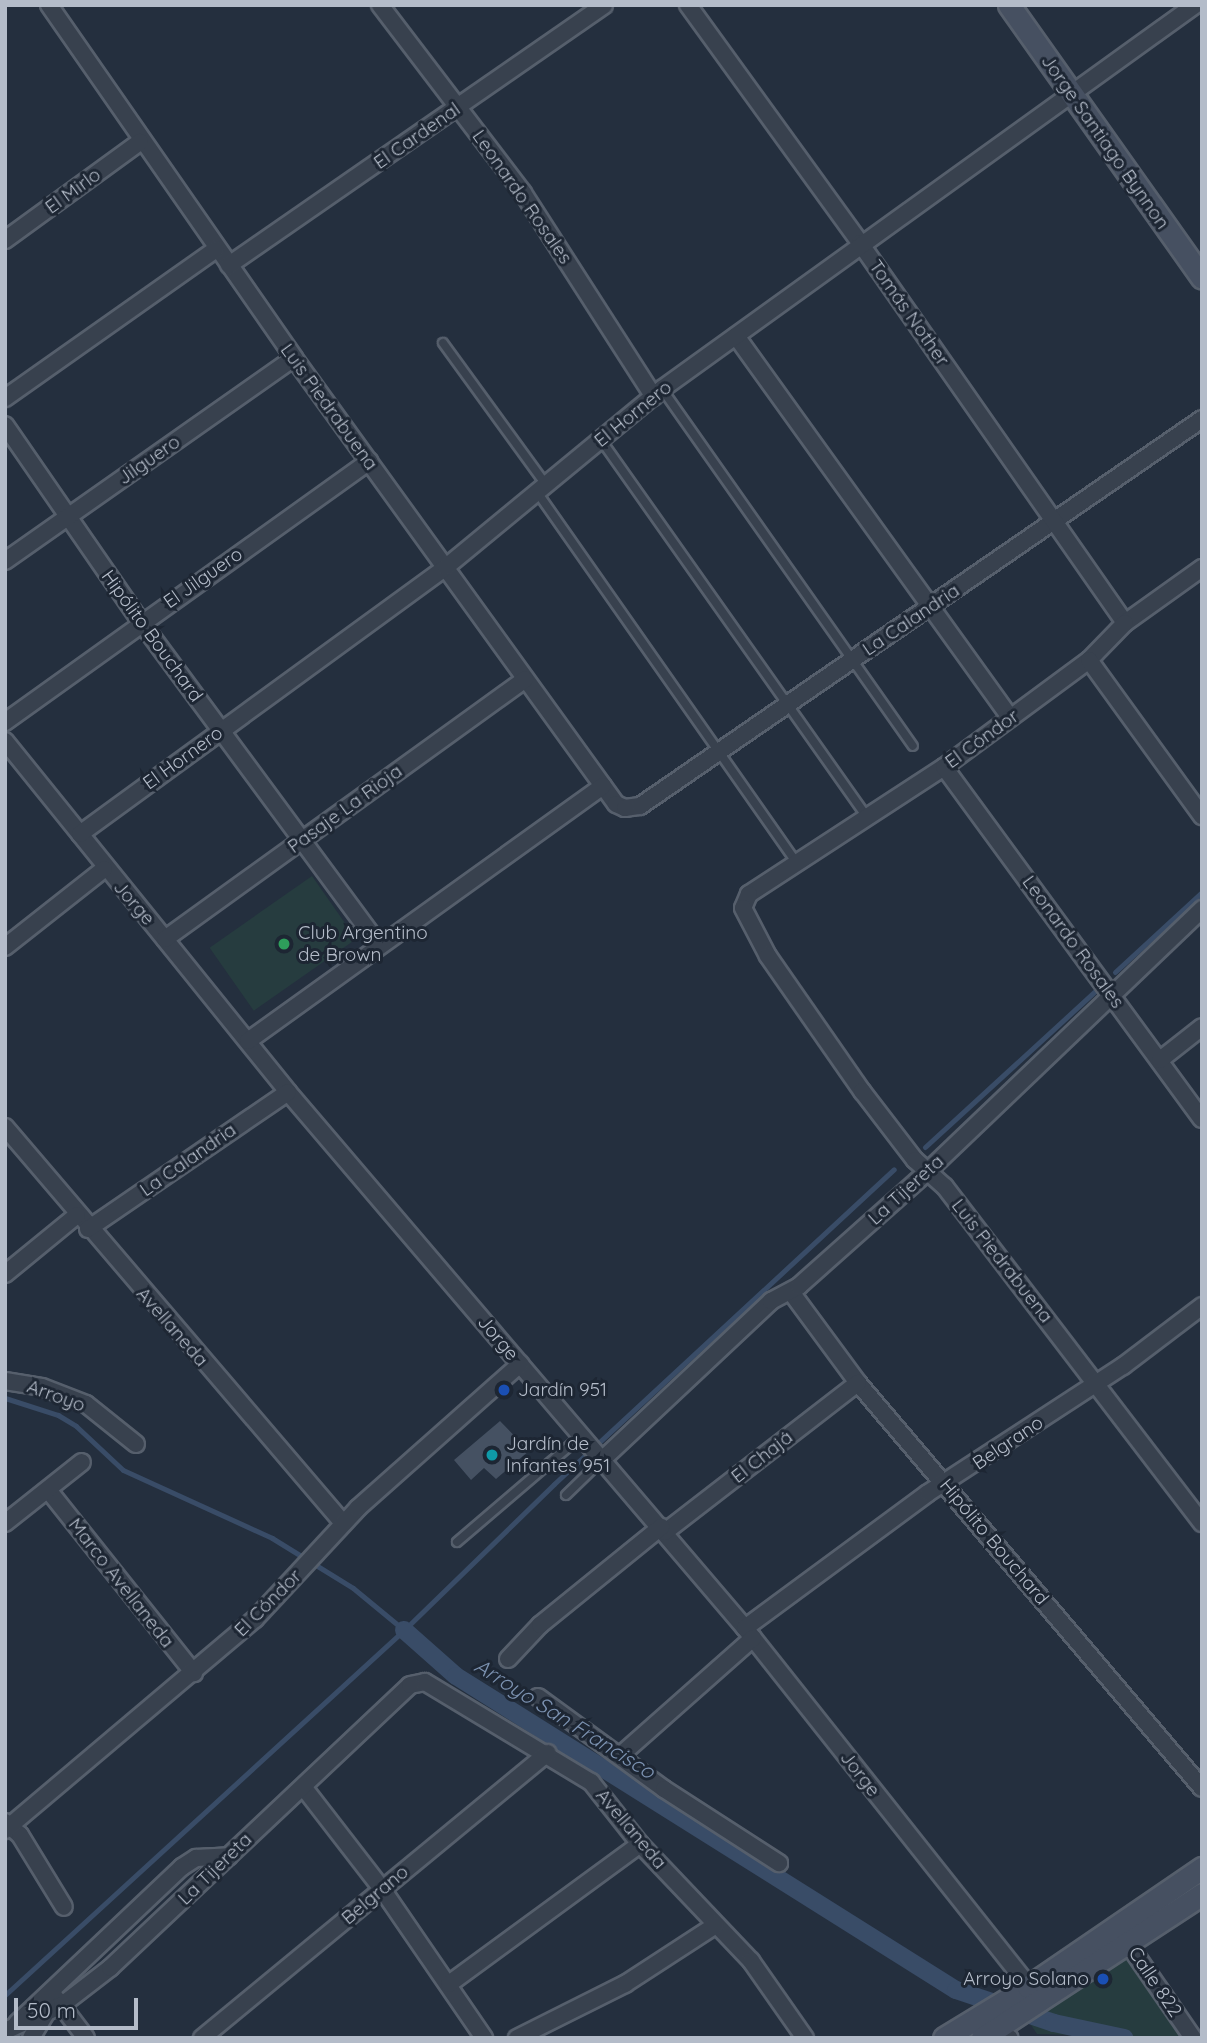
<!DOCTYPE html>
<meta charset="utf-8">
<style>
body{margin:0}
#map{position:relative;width:1207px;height:2043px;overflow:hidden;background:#242f3e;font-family:Quicksand,sans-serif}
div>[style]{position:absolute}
.green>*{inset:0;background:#263c3f;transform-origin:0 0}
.stream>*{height:5px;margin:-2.5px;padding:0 2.5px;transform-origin:2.5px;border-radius:2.5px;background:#394c67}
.canal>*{height:18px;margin:-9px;padding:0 9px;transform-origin:9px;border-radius:9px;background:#394c67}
.building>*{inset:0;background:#455162}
.roads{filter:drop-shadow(2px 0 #565f6c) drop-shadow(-2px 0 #565f6c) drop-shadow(0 2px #565f6c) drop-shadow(0 -2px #565f6c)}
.lane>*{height:8px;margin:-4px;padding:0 4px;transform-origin:4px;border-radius:4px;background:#38414e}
.street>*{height:16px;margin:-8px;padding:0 8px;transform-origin:8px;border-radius:8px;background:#38414e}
.secondary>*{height:21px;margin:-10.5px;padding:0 10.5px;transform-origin:10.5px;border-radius:10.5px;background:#465061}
.dots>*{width:19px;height:19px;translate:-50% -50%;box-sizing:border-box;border:4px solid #1d2633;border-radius:50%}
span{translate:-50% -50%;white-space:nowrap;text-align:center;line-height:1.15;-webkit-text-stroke:6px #1d2633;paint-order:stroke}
.street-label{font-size:19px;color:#b4bcc9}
.poi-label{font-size:19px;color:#b4bcc9}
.left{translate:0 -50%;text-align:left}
.right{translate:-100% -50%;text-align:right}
.water-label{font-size:21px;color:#7c92b1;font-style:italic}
.frame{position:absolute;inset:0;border:7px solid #b4bcc9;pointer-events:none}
.scale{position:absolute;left:14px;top:1998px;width:124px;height:32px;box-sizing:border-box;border:4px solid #b4bcc9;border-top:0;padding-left:9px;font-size:21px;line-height:24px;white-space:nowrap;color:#b4bcc9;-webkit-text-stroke:5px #1d2633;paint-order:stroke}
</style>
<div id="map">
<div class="green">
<div style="left:312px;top:876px;width:77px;height:125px;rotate:55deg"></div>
<div style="clip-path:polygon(1128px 1957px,1184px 2038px,1037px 2034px,1027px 2019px)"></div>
</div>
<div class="stream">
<div style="left:1115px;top:972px;width:118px;rotate:-42.6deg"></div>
<div style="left:925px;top:1147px;width:231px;rotate:-42.5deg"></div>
<div style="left:5px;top:1398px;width:56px;rotate:17.8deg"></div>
<div style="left:58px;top:1415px;width:21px;rotate:31deg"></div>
<div style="left:76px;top:1426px;width:64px;rotate:43.1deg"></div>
<div style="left:123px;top:1470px;width:164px;rotate:24.5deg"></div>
<div style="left:272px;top:1538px;width:95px;rotate:31.7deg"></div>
<div style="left:353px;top:1588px;width:66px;rotate:39.5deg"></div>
<div style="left:5px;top:1995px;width:541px;rotate:-42.45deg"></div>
<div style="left:404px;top:1630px;width:209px;rotate:-44.2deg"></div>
<div style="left:554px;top:1484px;width:463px;rotate:-42.8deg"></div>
</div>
<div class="canal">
<div style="left:404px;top:1630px;width:69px;rotate:41.5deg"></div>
<div style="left:456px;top:1676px;width:590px;rotate:32.13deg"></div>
<div style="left:956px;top:1990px;width:103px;rotate:18.6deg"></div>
<div style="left:1054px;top:2023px;width:72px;rotate:12.1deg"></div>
</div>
<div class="building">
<div style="clip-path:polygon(500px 1421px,529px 1451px,496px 1479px,484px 1468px,471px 1480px,454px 1460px)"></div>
</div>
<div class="roads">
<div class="lane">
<div style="left:443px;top:343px;width:175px;rotate:54deg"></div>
<div style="left:662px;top:389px;width:436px;rotate:54.9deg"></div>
<div style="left:601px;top:440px;width:460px;rotate:54.8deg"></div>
<div style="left:537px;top:492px;width:452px;rotate:55deg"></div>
<div style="left:566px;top:1495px;width:52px;rotate:-44.2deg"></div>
<div style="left:457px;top:1542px;width:163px;rotate:-40.5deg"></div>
</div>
<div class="street">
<div style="left:49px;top:5px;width:430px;rotate:55.2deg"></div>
<div style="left:294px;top:358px;width:550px;rotate:54.17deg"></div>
<div style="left:616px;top:804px;width:10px;rotate:24deg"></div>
<div style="left:625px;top:808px;width:15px;rotate:-8deg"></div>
<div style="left:640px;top:806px;width:682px;rotate:-34.55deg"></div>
<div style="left:380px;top:5px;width:236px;rotate:52.7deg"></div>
<div style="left:523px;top:193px;width:242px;rotate:57.3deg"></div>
<div style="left:688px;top:5px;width:294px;rotate:54.1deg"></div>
<div style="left:860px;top:243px;width:463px;rotate:55.1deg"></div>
<div style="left:5px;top:240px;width:167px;rotate:-36deg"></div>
<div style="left:229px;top:265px;width:456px;rotate:-34.7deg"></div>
<div style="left:736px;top:336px;width:470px;rotate:54.3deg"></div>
<div style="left:5px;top:398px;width:258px;rotate:-35.2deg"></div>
<div style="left:5px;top:425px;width:239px;rotate:55.4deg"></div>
<div style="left:141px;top:622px;width:401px;rotate:53.6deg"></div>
<div style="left:5px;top:561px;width:353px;rotate:-35.1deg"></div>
<div style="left:1202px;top:568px;width:95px;rotate:144.5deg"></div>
<div style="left:1125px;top:623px;width:52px;rotate:134.2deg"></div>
<div style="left:1089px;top:660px;width:180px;rotate:143.6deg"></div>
<div style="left:944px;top:767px;width:233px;rotate:146.9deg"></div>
<div style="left:749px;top:894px;width:15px;rotate:113deg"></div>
<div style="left:743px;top:908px;width:54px;rotate:62.5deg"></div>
<div style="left:768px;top:956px;width:165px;rotate:55.2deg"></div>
<div style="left:862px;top:1091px;width:87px;rotate:52.5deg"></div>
<div style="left:915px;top:1160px;width:40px;rotate:42deg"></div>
<div style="left:945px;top:1187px;width:423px;rotate:52.6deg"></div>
<div style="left:1089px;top:660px;width:193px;rotate:54.1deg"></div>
<div style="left:5px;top:722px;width:448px;rotate:-35.6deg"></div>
<div style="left:5px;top:741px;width:451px;rotate:51.1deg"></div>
<div style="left:288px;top:1092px;width:704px;rotate:49.55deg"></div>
<div style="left:745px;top:1628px;width:466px;rotate:51.6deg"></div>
<div style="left:944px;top:767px;width:436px;rotate:53.8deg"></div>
<div style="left:80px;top:834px;width:453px;rotate:-36.1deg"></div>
<div style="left:446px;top:567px;width:280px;rotate:-39.5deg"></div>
<div style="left:662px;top:389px;width:657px;rotate:-35.77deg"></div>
<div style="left:165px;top:939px;width:444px;rotate:-35.8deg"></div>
<div style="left:5px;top:947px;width:126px;rotate:-38.2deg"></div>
<div style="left:248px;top:1041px;width:437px;rotate:-35.7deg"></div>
<div style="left:1160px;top:1060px;width:53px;rotate:-38.2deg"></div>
<div style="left:5px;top:1127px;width:521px;rotate:49.52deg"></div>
<div style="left:88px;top:1229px;width:242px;rotate:-34.4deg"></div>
<div style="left:5px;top:1274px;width:93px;rotate:-39.3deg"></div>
<div style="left:791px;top:1292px;width:113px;rotate:53.6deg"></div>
<div style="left:858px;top:1383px;width:531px;rotate:49.66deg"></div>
<div style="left:5px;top:1381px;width:37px;rotate:9deg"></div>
<div style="left:42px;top:1387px;width:47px;rotate:21.1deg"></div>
<div style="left:86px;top:1404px;width:64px;rotate:38.7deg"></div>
<div style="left:603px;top:1459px;width:231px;rotate:-43.2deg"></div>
<div style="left:771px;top:1301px;width:32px;rotate:-28deg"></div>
<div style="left:799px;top:1286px;width:171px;rotate:-41.7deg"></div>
<div style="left:927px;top:1172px;width:381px;rotate:-43.7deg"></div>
<div style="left:49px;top:1491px;width:233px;rotate:51.5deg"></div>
<div style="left:5px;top:1523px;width:98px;rotate:-38.4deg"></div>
<div style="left:665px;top:1532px;width:244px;rotate:-37.7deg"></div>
<div style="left:745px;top:1628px;width:227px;rotate:-36.4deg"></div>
<div style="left:928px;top:1493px;width:233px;rotate:-33.1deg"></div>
<div style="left:1123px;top:1366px;width:99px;rotate:-37.2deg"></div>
<div style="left:508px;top:1659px;width:47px;rotate:-46.7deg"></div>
<div style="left:540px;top:1625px;width:156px;rotate:-39deg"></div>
<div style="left:538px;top:1697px;width:156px;rotate:36.1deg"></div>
<div style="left:664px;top:1789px;width:137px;rotate:32.8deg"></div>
<div style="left:622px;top:1754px;width:175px;rotate:-41.5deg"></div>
<div style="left:304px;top:1788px;width:128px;rotate:52.3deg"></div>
<div style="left:382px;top:1889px;width:181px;rotate:55.6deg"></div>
<div style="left:5px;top:1822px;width:20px;rotate:41deg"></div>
<div style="left:20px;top:1835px;width:84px;rotate:58.6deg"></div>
<div style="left:5px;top:1830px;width:327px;rotate:-40.2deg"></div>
<div style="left:255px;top:1619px;width:151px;rotate:-47.1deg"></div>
<div style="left:358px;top:1508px;width:217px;rotate:-41.6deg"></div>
<div style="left:1122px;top:1935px;width:125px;rotate:55.4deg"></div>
<div style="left:449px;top:1984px;width:237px;rotate:-36.2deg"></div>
<div style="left:55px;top:1997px;width:51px;rotate:52.9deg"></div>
<div style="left:17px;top:2023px;width:227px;rotate:-43.4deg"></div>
<div style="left:182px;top:1867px;width:17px;rotate:-33deg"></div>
<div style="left:196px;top:1858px;width:33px;rotate:-3deg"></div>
<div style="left:986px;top:2027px;width:26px;rotate:25deg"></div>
<div style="left:5px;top:2031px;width:63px;rotate:-24.5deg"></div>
<div style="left:62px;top:2005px;width:61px;rotate:-37.6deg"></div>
<div style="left:110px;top:1968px;width:412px;rotate:-43.3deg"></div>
<div style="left:410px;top:1685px;width:15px;rotate:-11deg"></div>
<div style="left:425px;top:1682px;width:194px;rotate:31.1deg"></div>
<div style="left:591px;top:1782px;width:79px;rotate:51.7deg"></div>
<div style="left:640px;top:1844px;width:161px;rotate:46.5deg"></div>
<div style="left:751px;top:1961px;width:94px;rotate:55deg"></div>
<div style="left:31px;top:2038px;width:27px;rotate:-59deg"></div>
<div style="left:202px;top:2038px;width:448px;rotate:-39.5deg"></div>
<div style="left:517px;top:2038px;width:121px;rotate:-26.6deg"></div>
<div style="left:625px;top:1984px;width:108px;rotate:-33deg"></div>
</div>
<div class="secondary">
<div style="left:1009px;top:5px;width:334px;rotate:54.7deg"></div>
<div style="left:944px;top:2038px;width:98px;rotate:-31.3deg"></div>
<div style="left:1028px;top:1987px;width:211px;rotate:-34.4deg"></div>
<div style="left:982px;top:2038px;width:263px;rotate:-33.2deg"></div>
</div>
</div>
<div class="dots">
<div style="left:284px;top:944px;background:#2e9e5b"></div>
<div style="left:504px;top:1390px;background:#1a4fb4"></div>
<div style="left:492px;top:1455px;background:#0f9aa8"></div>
<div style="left:1103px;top:1979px;background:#1a4fb4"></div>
</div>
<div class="street-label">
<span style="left:417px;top:136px;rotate:-35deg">El Cardenal</span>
<span style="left:1105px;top:142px;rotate:55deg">Jorge Santiago Bynnon</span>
<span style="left:73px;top:191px;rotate:-36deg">El Mirlo</span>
<span style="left:522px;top:197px;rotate:55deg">Leonardo Rosales</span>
<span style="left:909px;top:313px;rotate:55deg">Tomás Nother</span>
<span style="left:329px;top:407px;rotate:54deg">Luis Piedrabuena</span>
<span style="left:633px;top:414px;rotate:-39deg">El Hornero</span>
<span style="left:149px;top:460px;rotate:-35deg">Jilguero</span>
<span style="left:203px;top:578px;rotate:-35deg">El Jilguero</span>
<span style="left:911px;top:620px;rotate:-34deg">La Calandria</span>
<span style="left:152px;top:636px;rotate:54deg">Hipólito Bouchard</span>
<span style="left:982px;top:739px;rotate:-36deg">El Cóndor</span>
<span style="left:183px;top:758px;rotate:-36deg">El Hornero</span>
<span style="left:345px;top:809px;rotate:-36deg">Pasaje La Rioja</span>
<span style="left:134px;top:903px;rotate:49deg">Jorge</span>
<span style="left:1073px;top:942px;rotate:54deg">Leonardo Rosales</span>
<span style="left:188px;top:1160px;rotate:-35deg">La Calandria</span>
<span style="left:906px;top:1190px;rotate:-42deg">La Tijereta</span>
<span style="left:1002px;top:1261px;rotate:52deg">Luis Piedrabuena</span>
<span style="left:172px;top:1327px;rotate:49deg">Avellaneda</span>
<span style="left:498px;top:1338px;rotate:50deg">Jorge</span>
<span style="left:56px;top:1396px;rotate:20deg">Arroyo</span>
<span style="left:1008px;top:1443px;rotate:-34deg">Belgrano</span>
<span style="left:762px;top:1457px;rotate:-38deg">El Chajá</span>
<span style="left:994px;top:1542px;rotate:50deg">Hipólito Bouchard</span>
<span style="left:121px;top:1583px;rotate:52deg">Marco Avellaneda</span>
<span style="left:268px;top:1603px;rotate:-45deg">El Cóndor</span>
<span style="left:860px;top:1774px;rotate:52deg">Jorge</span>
<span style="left:631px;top:1829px;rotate:50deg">Avellaneda</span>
<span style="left:215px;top:1869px;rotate:-44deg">La Tijereta</span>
<span style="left:375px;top:1895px;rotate:-40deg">Belgrano</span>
<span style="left:1155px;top:1982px;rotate:56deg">Calle 822</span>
</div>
<div class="poi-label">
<span class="left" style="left:298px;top:944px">Club Argentino<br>de Brown</span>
<span class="left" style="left:518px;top:1390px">Jardín 951</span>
<span class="left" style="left:506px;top:1455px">Jardín de<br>Infantes 951</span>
<span class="right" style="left:1089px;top:1979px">Arroyo Solano</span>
</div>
<div class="water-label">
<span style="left:565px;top:1718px;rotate:32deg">Arroyo San Francisco</span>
</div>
<div class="frame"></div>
<div class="scale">50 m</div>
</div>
